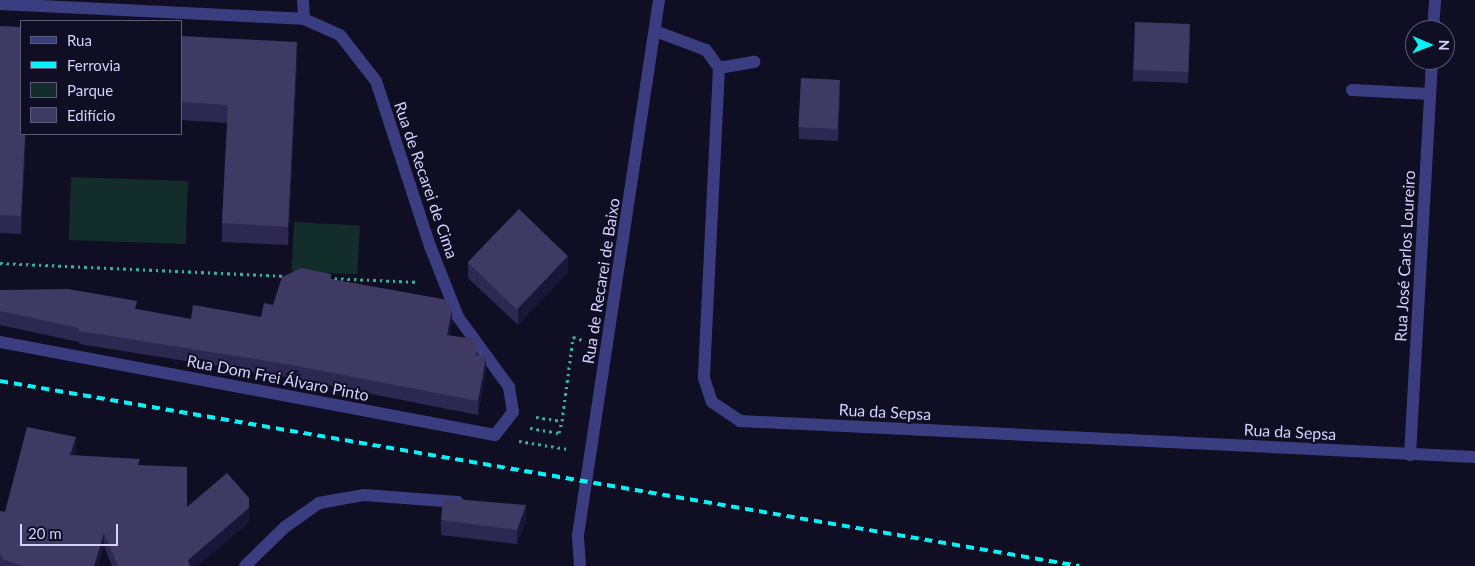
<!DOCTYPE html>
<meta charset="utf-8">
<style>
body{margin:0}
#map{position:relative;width:1475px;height:566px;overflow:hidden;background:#100e23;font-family:Lato,sans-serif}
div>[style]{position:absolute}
.green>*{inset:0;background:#122d2a;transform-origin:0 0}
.path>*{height:3px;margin-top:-1.5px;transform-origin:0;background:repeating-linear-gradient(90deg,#31b3a0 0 2.5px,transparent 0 6.5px)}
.service>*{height:12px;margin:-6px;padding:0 6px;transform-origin:6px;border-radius:6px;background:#3a3e81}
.minor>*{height:12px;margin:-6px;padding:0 6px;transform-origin:6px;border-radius:6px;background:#3a3e81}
.rail>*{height:4px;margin-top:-2px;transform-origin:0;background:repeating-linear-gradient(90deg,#04f4f7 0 8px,transparent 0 14px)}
.wall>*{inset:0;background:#2d2851}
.shaded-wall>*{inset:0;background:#1a1637}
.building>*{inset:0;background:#3e3a64;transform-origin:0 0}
span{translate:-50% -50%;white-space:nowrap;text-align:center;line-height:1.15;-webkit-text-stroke:4px #100e23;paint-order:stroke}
.street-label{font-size:16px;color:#d3d1fe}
.legend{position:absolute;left:20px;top:20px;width:162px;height:115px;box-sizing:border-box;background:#100e23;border:1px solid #5e5c7b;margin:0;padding:6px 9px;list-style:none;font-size:15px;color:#d3d1fe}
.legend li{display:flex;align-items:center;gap:10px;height:25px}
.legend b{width:25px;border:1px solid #5e5c7b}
.north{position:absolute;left:1405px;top:20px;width:50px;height:50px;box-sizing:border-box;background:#100e23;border:1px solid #5e5c7b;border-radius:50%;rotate:91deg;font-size:14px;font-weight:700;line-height:20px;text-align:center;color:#d3d1fe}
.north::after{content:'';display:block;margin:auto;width:18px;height:22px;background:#04f4f7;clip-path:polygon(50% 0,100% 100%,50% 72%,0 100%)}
.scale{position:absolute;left:20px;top:524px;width:98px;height:22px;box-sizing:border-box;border:2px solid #d3d1fe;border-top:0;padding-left:6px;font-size:15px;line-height:18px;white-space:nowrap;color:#d3d1fe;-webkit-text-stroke:4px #100e23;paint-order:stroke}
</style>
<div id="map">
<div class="green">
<div style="left:71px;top:177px;width:117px;height:63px;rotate:2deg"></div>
<div style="left:294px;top:222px;width:66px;height:49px;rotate:3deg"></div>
</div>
<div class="path">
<div style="left:0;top:263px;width:287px;rotate:2.6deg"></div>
<div style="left:328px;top:278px;width:91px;rotate:2.5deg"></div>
<div style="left:536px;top:417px;width:26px;rotate:9deg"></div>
<div style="left:562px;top:421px;width:85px;rotate:-82.5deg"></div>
<div style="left:573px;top:337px;width:13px;rotate:18deg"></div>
<div style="left:530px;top:428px;width:29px;rotate:10deg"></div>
<div style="left:559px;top:433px;width:12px;rotate:-76deg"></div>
<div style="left:519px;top:441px;width:49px;rotate:9.5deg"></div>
</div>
<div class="service">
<div style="left:719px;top:68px;width:36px;rotate:-10deg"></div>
<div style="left:1352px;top:90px;width:78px;rotate:2.9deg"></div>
</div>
<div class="minor">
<div style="left:303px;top:0;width:19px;rotate:87deg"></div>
<div style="left:0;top:4px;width:304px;rotate:2.8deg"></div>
<div style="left:304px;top:19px;width:39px;rotate:24deg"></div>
<div style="left:340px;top:35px;width:58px;rotate:52deg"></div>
<div style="left:376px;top:81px;width:174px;rotate:71.9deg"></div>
<div style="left:430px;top:246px;width:76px;rotate:68.5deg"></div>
<div style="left:458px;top:317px;width:87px;rotate:53.9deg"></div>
<div style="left:509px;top:387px;width:25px;rotate:81deg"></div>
<div style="left:513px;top:412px;width:29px;rotate:128deg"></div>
<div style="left:495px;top:435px;width:504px;rotate:-169.36deg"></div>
<div style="left:1433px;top:30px;width:30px;rotate:-86deg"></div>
<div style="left:655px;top:31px;width:54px;rotate:20.4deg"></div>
<div style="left:706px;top:50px;width:22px;rotate:54deg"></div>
<div style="left:719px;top:68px;width:310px;rotate:92.8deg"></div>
<div style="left:704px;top:378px;width:25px;rotate:72deg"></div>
<div style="left:712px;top:402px;width:34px;rotate:34deg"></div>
<div style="left:740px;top:421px;width:736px;rotate:2.8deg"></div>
<div style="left:1410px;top:455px;width:396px;rotate:-86.8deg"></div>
<div style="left:245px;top:566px;width:56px;rotate:-44.3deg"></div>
<div style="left:285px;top:527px;width:42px;rotate:-35.2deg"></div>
<div style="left:319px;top:503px;width:46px;rotate:-10.1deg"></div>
<div style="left:364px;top:495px;width:94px;rotate:4.3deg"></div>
<div style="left:580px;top:566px;width:31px;rotate:-94deg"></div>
<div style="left:578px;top:535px;width:541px;rotate:-81.39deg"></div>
</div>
<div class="rail">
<div style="left:0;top:381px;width:1095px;rotate:9.73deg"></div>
</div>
<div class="wall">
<div style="clip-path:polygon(0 26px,21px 134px,26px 134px,21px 234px,0 233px)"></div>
<div style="clip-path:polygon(181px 36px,297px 61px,288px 245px,222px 242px,222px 223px,227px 123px,181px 120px)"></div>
<div style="clip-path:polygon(1190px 36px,1188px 83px,1133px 81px,1133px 70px)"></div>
<div style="clip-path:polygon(840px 92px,838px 141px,799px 139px,799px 127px)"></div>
<div style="clip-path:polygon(468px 262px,568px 272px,518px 325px,468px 278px)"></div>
<div style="clip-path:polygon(331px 279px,452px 322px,449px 335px,477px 355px,486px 370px,478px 415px,286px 377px,79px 344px,79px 342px,0 325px,0 290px,137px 309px,191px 319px,261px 317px,273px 305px)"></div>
<div style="clip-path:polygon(76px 451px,75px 455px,140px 465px,187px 507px,249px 522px,197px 566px,112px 566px,104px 546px,98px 566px,0 566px,0 511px,5px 512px)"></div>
<div style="clip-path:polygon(441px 520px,526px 520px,517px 544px,441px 535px)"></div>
</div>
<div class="shaded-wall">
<div style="clip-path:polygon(297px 42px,297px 61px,288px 245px,288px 227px)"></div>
<div style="clip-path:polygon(840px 80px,840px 92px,838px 141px,838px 129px)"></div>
<div style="clip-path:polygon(25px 134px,26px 134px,21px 234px,21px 216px)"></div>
<div style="clip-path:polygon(568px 256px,568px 272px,518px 325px,518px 309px)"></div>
<div style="clip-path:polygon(452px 309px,452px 322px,447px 349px,447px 335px)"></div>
<div style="clip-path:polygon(486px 357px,486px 370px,478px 415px,478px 401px)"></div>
<div style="clip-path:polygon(76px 437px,76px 451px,70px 468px,70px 455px)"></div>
<div style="clip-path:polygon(526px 505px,526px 520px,517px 544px,517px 530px)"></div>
<div style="clip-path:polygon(249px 508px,249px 522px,197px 566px,188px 566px,188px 560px)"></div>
<div style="clip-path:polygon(104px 533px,104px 546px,98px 566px,94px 566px)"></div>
</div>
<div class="building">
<div style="left:1135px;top:22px;width:55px;height:48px;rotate:2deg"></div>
<div style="clip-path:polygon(0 26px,21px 27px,21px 134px,25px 134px,21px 216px,0 215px)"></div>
<div style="clip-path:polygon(181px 36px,297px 42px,288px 227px,222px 223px,228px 105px,181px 102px)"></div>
<div style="left:801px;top:78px;width:39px;height:49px;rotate:3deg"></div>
<div style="left:519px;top:209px;width:68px;height:74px;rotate:44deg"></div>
<div style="clip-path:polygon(301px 268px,331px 274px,331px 279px,448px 300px,452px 309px,447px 335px,474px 339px,477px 344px,476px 355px,486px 357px,478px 401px,286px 364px,79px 331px,79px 328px,0 311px,0 290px,68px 289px,137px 301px,135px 309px,191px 319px,193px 305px,261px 317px,264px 303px,273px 305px,282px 277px)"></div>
<div style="clip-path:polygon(27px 427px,76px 437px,70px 455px,140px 459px,138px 465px,187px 467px,187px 507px,227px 473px,249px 498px,249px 508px,188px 560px,190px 566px,118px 566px,104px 533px,94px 566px,23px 566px,2px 559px,3px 556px,0 555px,0 511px,5px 512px)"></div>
<div style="clip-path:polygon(443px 498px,526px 505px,517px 530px,441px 520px)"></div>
</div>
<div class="street-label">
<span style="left:426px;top:180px;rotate:71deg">Rua de Recarei de Cima</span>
<span style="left:1405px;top:256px;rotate:-87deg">Rua José Carlos Loureiro</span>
<span style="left:601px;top:281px;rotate:-81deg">Rua de Recarei de Baixo</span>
<span style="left:278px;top:378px;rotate:11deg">Rua Dom Frei Álvaro Pinto</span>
<span style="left:885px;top:412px;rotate:3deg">Rua da Sepsa</span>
<span style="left:1290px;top:432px;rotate:3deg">Rua da Sepsa</span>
</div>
<ul class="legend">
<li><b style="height:6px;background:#3a3e81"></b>Rua</li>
<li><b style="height:6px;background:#04f4f7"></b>Ferrovia</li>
<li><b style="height:14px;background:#122d2a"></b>Parque</li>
<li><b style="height:14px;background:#3e3a64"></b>Edifício</li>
</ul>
<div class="north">N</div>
<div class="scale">20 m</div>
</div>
